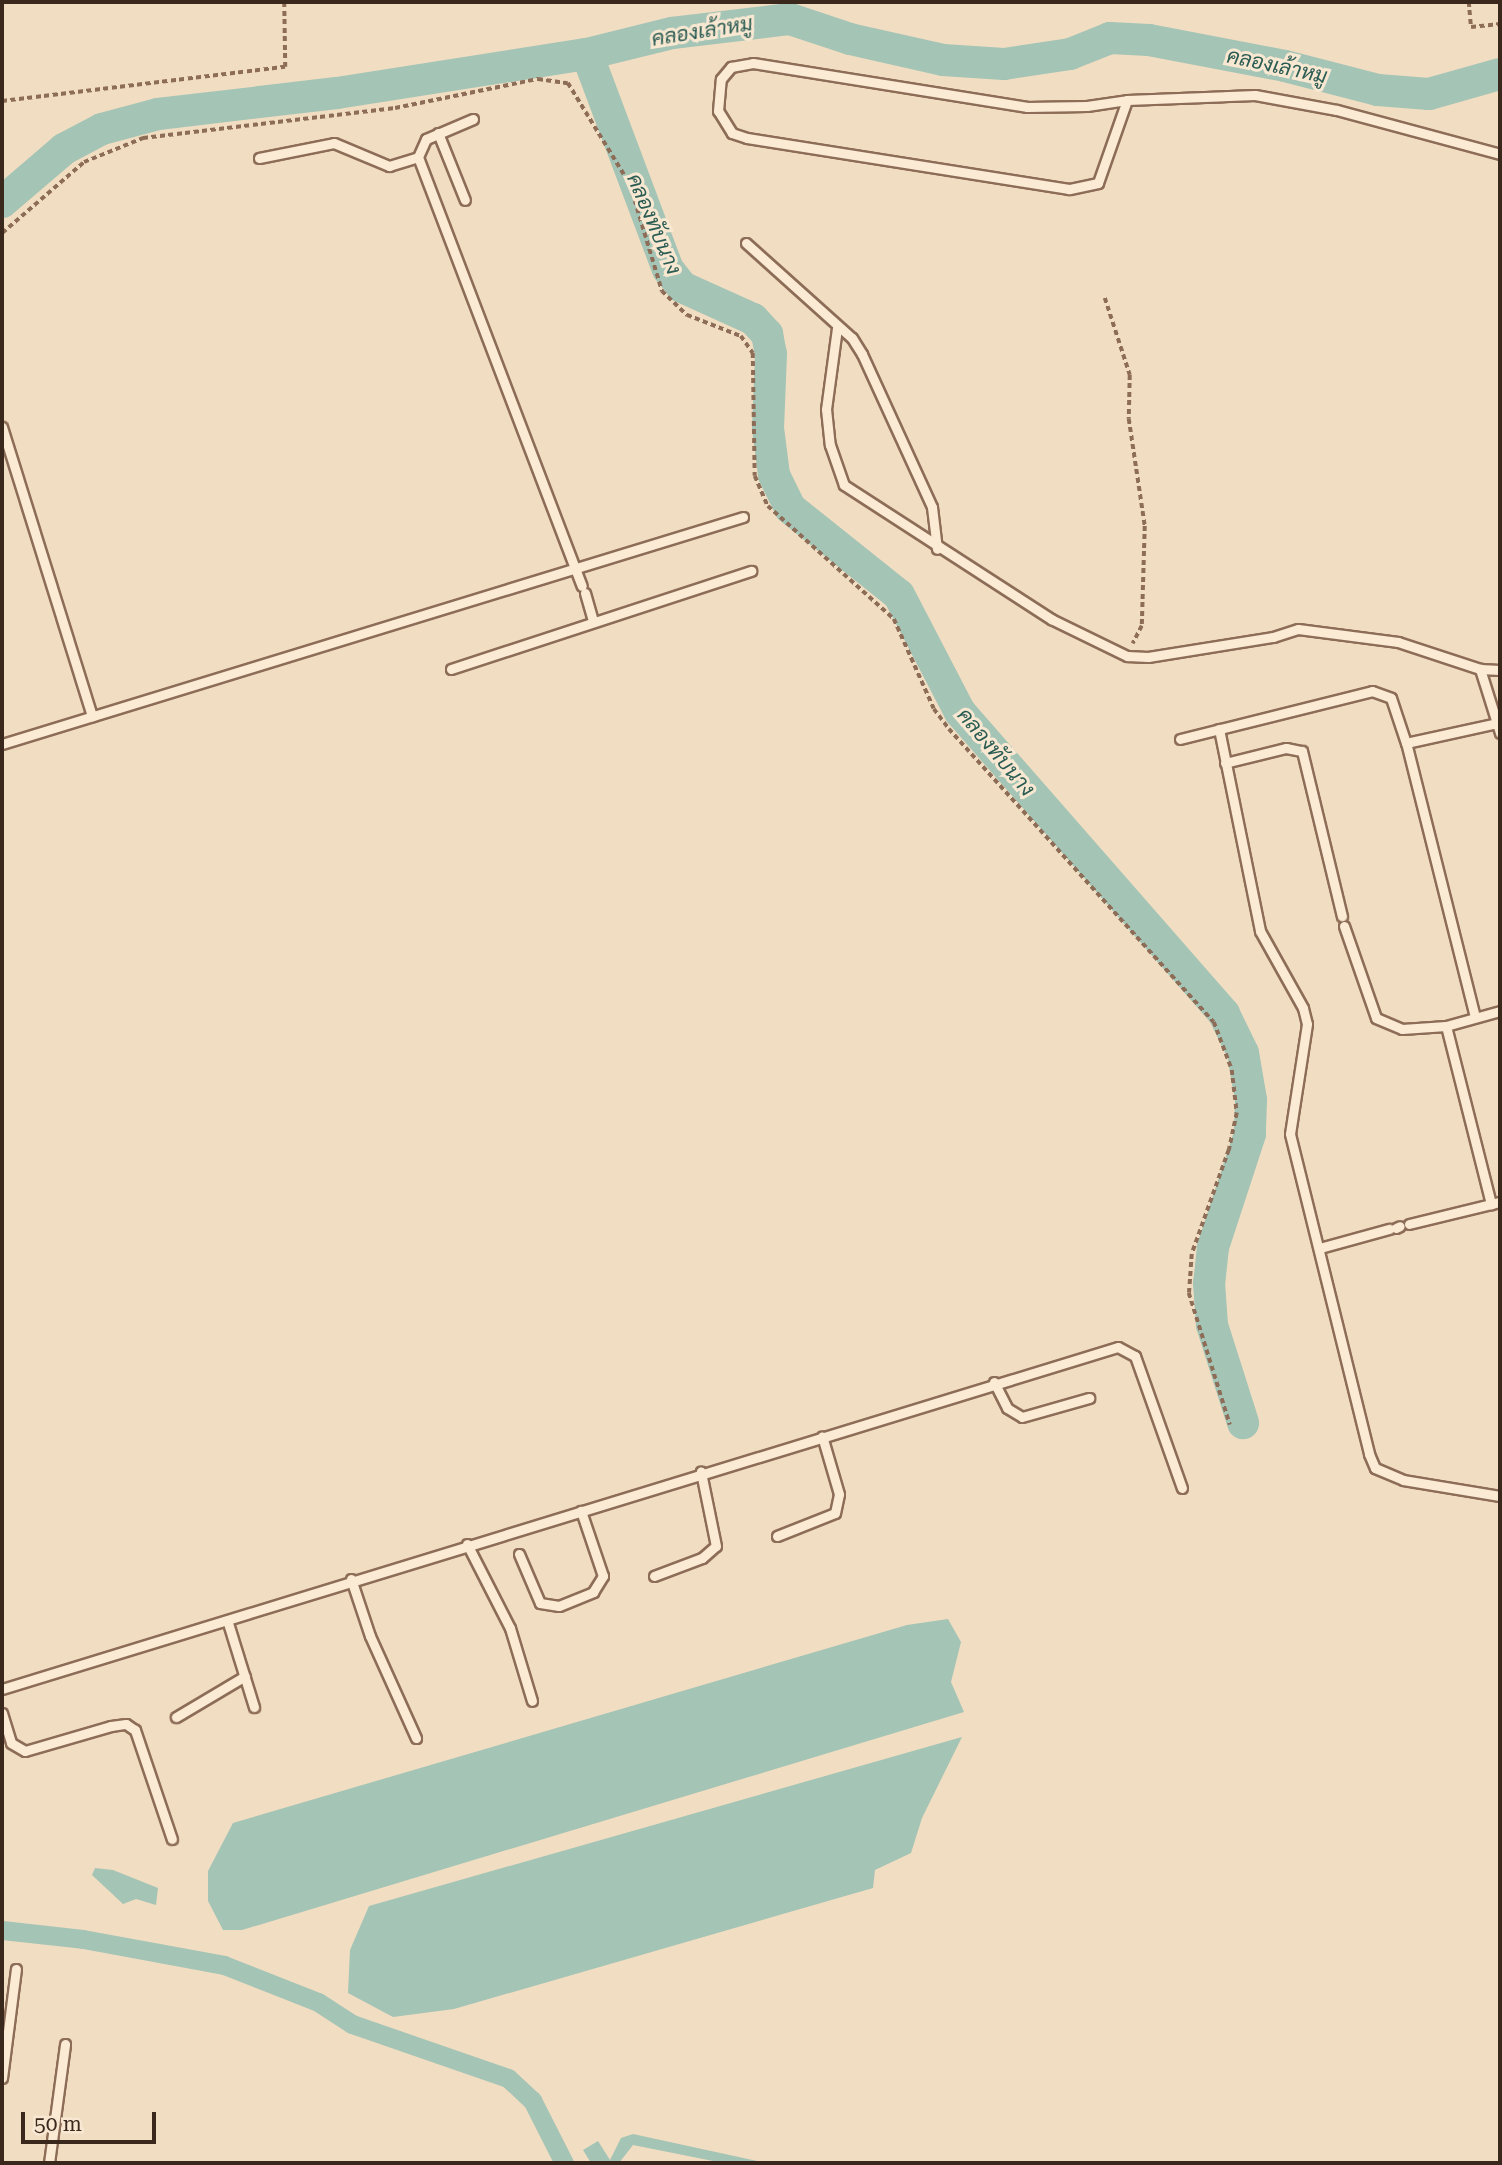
<!DOCTYPE html>
<meta charset="utf-8">
<style>
body{margin:0}
#map{position:relative;width:1502px;height:2165px;overflow:hidden;background:#f1ddc1;font-family:"Roboto Serif",Sarabun,serif}
div>[style]{position:absolute}
.water>*{inset:0;background:#a4c4b6}
.canal>*{height:19px;margin:-9.5px;padding:0 9.5px;transform-origin:9.5px;border-radius:9.5px;background:#a4c4b6}
.river>*{height:32px;margin:-16px;padding:0 16px;transform-origin:16px;border-radius:16px;background:#a4c4b6}
.path>*{height:3.5px;margin-top:-1.75px;transform-origin:0;background:repeating-linear-gradient(90deg,#8d6d57 0 5px,transparent 0 8.5px)}
.roads{filter:drop-shadow(2px 0 #8d6d57) drop-shadow(-2px 0 #8d6d57) drop-shadow(0 2px #8d6d57) drop-shadow(0 -2px #8d6d57)}
.service>*{height:9px;margin:-4.5px;padding:0 4.5px;transform-origin:4.5px;border-radius:4.5px;background:#fbebd5}
span{translate:-50% -50%;white-space:nowrap;text-align:center;line-height:1.15;-webkit-text-stroke:6px #f8e8d2;paint-order:stroke}
.water-label{font-size:21px;color:#2b5c53;font-style:italic}
.frame{position:absolute;inset:0;border:4px solid #3b281d;pointer-events:none}
.scale{position:absolute;left:21px;top:2112px;width:135px;height:32px;box-sizing:border-box;border:4px solid #3b281d;border-top:0;padding-left:9px;font-size:21px;line-height:24px;white-space:nowrap;color:#3b281d;-webkit-text-stroke:5px #f8e8d2;paint-order:stroke}
</style>
<div id="map">
<div class="water">
<div style="clip-path:polygon(948px 1619px,961px 1642px,951px 1682px,964px 1712px,242px 1930px,223px 1930px,208px 1901px,208px 1871px,233px 1823px,907px 1625px)"></div>
<div style="clip-path:polygon(962px 1737px,922px 1818px,911px 1853px,875px 1870px,873px 1888px,454px 2009px,393px 2017px,348px 1993px,350px 1950px,369px 1906px)"></div>
<div style="clip-path:polygon(95px 1868px,113px 1870px,158px 1888px,156px 1905px,136px 1899px,123px 1904px,92px 1875px)"></div>
<div style="clip-path:polygon(633px 2134px,766px 2163px,723px 2163px,633px 2145px,619px 2163px,591px 2163px,583px 2150px,598px 2141px,610px 2160px,621px 2138px)"></div>
</div>
<div class="canal">
<div style="left:2px;top:1930px;width:81px;rotate:6.3deg"></div>
<div style="left:83px;top:1939px;width:143px;rotate:10.4deg"></div>
<div style="left:224px;top:1965px;width:101px;rotate:21.5deg"></div>
<div style="left:318px;top:2002px;width:40px;rotate:32.9deg"></div>
<div style="left:352px;top:2024px;width:165px;rotate:19.1deg"></div>
<div style="left:508px;top:2078px;width:33px;rotate:43deg"></div>
<div style="left:532px;top:2100px;width:71px;rotate:63.1deg"></div>
</div>
<div class="river">
<div style="left:587px;top:54px;width:230px;rotate:69.4deg"></div>
<div style="left:668px;top:269px;width:23px;rotate:52deg"></div>
<div style="left:682px;top:287px;width:78px;rotate:24.3deg"></div>
<div style="left:753px;top:319px;width:21px;rotate:47deg"></div>
<div style="left:767px;top:334px;width:20px;rotate:79deg"></div>
<div style="left:771px;top:354px;width:74px;rotate:92.3deg"></div>
<div style="left:768px;top:428px;width:47px;rotate:82.7deg"></div>
<div style="left:774px;top:475px;width:37px;rotate:64deg"></div>
<div style="left:790px;top:508px;width:139px;rotate:38.6deg"></div>
<div style="left:899px;top:595px;width:132px;rotate:62.5deg"></div>
<div style="left:960px;top:712px;width:401px;rotate:48.8deg"></div>
<div style="left:1224px;top:1014px;width:43px;rotate:64deg"></div>
<div style="left:1243px;top:1053px;width:48px;rotate:80.3deg"></div>
<div style="left:1251px;top:1100px;width:34px;rotate:92deg"></div>
<div style="left:1250px;top:1134px;width:119px;rotate:108.1deg"></div>
<div style="left:1213px;top:1247px;width:36px;rotate:96deg"></div>
<div style="left:1209px;top:1283px;width:42px;rotate:85.9deg"></div>
<div style="left:1212px;top:1325px;width:103px;rotate:72.4deg"></div>
<div style="left:2px;top:202px;width:82px;rotate:-40.5deg"></div>
<div style="left:64px;top:149px;width:43px;rotate:-27.8deg"></div>
<div style="left:102px;top:129px;width:58px;rotate:-15deg"></div>
<div style="left:158px;top:114px;width:180px;rotate:-6.7deg"></div>
<div style="left:337px;top:93px;width:253px;rotate:-8.9deg"></div>
<div style="left:587px;top:54px;width:88px;rotate:-13.9deg"></div>
<div style="left:672px;top:33px;width:119px;rotate:-6.8deg"></div>
<div style="left:790px;top:19px;width:63px;rotate:18.4deg"></div>
<div style="left:850px;top:39px;width:95px;rotate:12.7deg"></div>
<div style="left:943px;top:60px;width:61px;rotate:3.8deg"></div>
<div style="left:1004px;top:64px;width:67px;rotate:-8.6deg"></div>
<div style="left:1070px;top:54px;width:43px;rotate:-21.8deg"></div>
<div style="left:1110px;top:38px;width:39px;rotate:3deg"></div>
<div style="left:1149px;top:40px;width:138px;rotate:10.8deg"></div>
<div style="left:1285px;top:66px;width:96px;rotate:14.5deg"></div>
<div style="left:1378px;top:90px;width:51px;rotate:4.5deg"></div>
<div style="left:1429px;top:94px;width:74px;rotate:-15.7deg"></div>
</div>
<div class="path">
<div style="left:1469px;top:2px;width:25px;rotate:85deg"></div>
<div style="left:1471px;top:27px;width:29px;rotate:-6deg"></div>
<div style="left:2px;top:101px;width:285px;rotate:-6.9deg"></div>
<div style="left:285px;top:67px;width:65px;rotate:-90.9deg"></div>
<div style="left:2px;top:233px;width:108px;rotate:-40.9deg"></div>
<div style="left:84px;top:162px;width:64px;rotate:-22.1deg"></div>
<div style="left:143px;top:138px;width:254px;rotate:-6.8deg"></div>
<div style="left:395px;top:108px;width:146px;rotate:-11.5deg"></div>
<div style="left:538px;top:79px;width:30px;rotate:8deg"></div>
<div style="left:568px;top:83px;width:119px;rotate:58.5deg"></div>
<div style="left:630px;top:184px;width:112px;rotate:73.3deg"></div>
<div style="left:662px;top:291px;width:35px;rotate:44deg"></div>
<div style="left:687px;top:315px;width:58px;rotate:21.3deg"></div>
<div style="left:741px;top:336px;width:21px;rotate:55deg"></div>
<div style="left:753px;top:353px;width:123px;rotate:89.1deg"></div>
<div style="left:755px;top:476px;width:33px;rotate:67deg"></div>
<div style="left:768px;top:506px;width:169px;rotate:41.9deg"></div>
<div style="left:894px;top:619px;width:98px;rotate:66deg"></div>
<div style="left:934px;top:709px;width:25px;rotate:53deg"></div>
<div style="left:949px;top:729px;width:395px;rotate:47.9deg"></div>
<div style="left:1214px;top:1022px;width:51px;rotate:69.4deg"></div>
<div style="left:1232px;top:1070px;width:43px;rotate:83.4deg"></div>
<div style="left:1237px;top:1113px;width:38px;rotate:102deg"></div>
<div style="left:1229px;top:1150px;width:110px;rotate:109.6deg"></div>
<div style="left:1192px;top:1254px;width:39px;rotate:94deg"></div>
<div style="left:1189px;top:1293px;width:138px;rotate:72.7deg"></div>
<div style="left:1105px;top:298px;width:81px;rotate:72deg"></div>
<div style="left:1130px;top:375px;width:44px;rotate:91.3deg"></div>
<div style="left:1129px;top:419px;width:108px;rotate:81.5deg"></div>
<div style="left:1145px;top:526px;width:100px;rotate:91.7deg"></div>
<div style="left:1142px;top:626px;width:20px;rotate:117deg"></div>
</div>
<div class="roads">
<div class="service">
<div style="left:1127px;top:100px;width:88px;rotate:109.3deg"></div>
<div style="left:1098px;top:183px;width:30px;rotate:168deg"></div>
<div style="left:1069px;top:189px;width:326px;rotate:-171deg"></div>
<div style="left:747px;top:138px;width:16px;rotate:-162deg"></div>
<div style="left:732px;top:133px;width:26px;rotate:-122deg"></div>
<div style="left:718px;top:111px;width:32px;rotate:-85deg"></div>
<div style="left:721px;top:79px;width:16px;rotate:-50deg"></div>
<div style="left:731px;top:67px;width:22px;rotate:-10deg"></div>
<div style="left:753px;top:63px;width:278px;rotate:9.1deg"></div>
<div style="left:1027px;top:107px;width:60px;rotate:-1deg"></div>
<div style="left:1087px;top:106px;width:40px;rotate:-8.5deg"></div>
<div style="left:1127px;top:100px;width:128px;rotate:-2.2deg"></div>
<div style="left:1255px;top:95px;width:83px;rotate:10.4deg"></div>
<div style="left:1337px;top:110px;width:169px;rotate:15.1deg"></div>
<div style="left:473px;top:119px;width:51px;rotate:156.9deg"></div>
<div style="left:426px;top:139px;width:20px;rotate:114deg"></div>
<div style="left:418px;top:157px;width:459px;rotate:69.1deg"></div>
<div style="left:438px;top:133px;width:72px;rotate:68.1deg"></div>
<div style="left:259px;top:158px;width:76px;rotate:-11.3deg"></div>
<div style="left:334px;top:143px;width:60px;rotate:22.7deg"></div>
<div style="left:389px;top:166px;width:30px;rotate:-17deg"></div>
<div style="left:746px;top:243px;width:142px;rotate:41.9deg"></div>
<div style="left:852px;top:338px;width:19px;rotate:58deg"></div>
<div style="left:862px;top:354px;width:168px;rotate:65.4deg"></div>
<div style="left:932px;top:507px;width:42px;rotate:83.2deg"></div>
<div style="left:837px;top:328px;width:82px;rotate:97.7deg"></div>
<div style="left:826px;top:409px;width:36px;rotate:84deg"></div>
<div style="left:830px;top:445px;width:42px;rotate:70.7deg"></div>
<div style="left:844px;top:485px;width:247px;rotate:32.9deg"></div>
<div style="left:1051px;top:619px;width:85px;rotate:26deg"></div>
<div style="left:1127px;top:656px;width:21px;rotate:3deg"></div>
<div style="left:1148px;top:657px;width:127px;rotate:-9.1deg"></div>
<div style="left:1273px;top:637px;width:26px;rotate:-18deg"></div>
<div style="left:1298px;top:629px;width:101px;rotate:7.4deg"></div>
<div style="left:1398px;top:642px;width:86px;rotate:18.2deg"></div>
<div style="left:1480px;top:669px;width:20px;rotate:3deg"></div>
<div style="left:2px;top:427px;width:303px;rotate:72.7deg"></div>
<div style="left:585px;top:593px;width:29px;rotate:74deg"></div>
<div style="left:451px;top:669px;width:316px;rotate:-18.1deg"></div>
<div style="left:1480px;top:669px;width:67px;rotate:72.6deg"></div>
<div style="left:1219px;top:729px;width:206px;rotate:78.5deg"></div>
<div style="left:1260px;top:931px;width:88px;rotate:60.8deg"></div>
<div style="left:1303px;top:1008px;width:16px;rotate:76deg"></div>
<div style="left:1307px;top:1024px;width:111px;rotate:98.8deg"></div>
<div style="left:1290px;top:1134px;width:330px;rotate:76.1deg"></div>
<div style="left:1369px;top:1454px;width:15px;rotate:67deg"></div>
<div style="left:1375px;top:1468px;width:30px;rotate:23deg"></div>
<div style="left:1403px;top:1480px;width:98px;rotate:9.4deg"></div>
<div style="left:1180px;top:739px;width:198px;rotate:-14deg"></div>
<div style="left:1372px;top:691px;width:20px;rotate:20deg"></div>
<div style="left:1391px;top:698px;width:47px;rotate:71.6deg"></div>
<div style="left:2px;top:744px;width:775px;rotate:-17.03deg"></div>
<div style="left:1225px;top:763px;width:63px;rotate:-13.8deg"></div>
<div style="left:1286px;top:748px;width:16px;rotate:11deg"></div>
<div style="left:1302px;top:751px;width:170px;rotate:76.4deg"></div>
<div style="left:1344px;top:926px;width:97px;rotate:70.8deg"></div>
<div style="left:1376px;top:1018px;width:28px;rotate:23deg"></div>
<div style="left:1402px;top:1029px;width:44px;rotate:-3.9deg"></div>
<div style="left:1446px;top:1026px;width:184px;rotate:75.8deg"></div>
<div style="left:1491px;top:1204px;width:9px;rotate:-13deg"></div>
<div style="left:1475px;top:1017px;width:283px;rotate:-104.1deg"></div>
<div style="left:1406px;top:743px;width:94px;rotate:-12.3deg"></div>
<div style="left:1446px;top:1026px;width:56px;rotate:-15.5deg"></div>
<div style="left:1409px;top:1224px;width:84px;rotate:-13.7deg"></div>
<div style="left:1396px;top:1228px;width:4px;rotate:-27deg"></div>
<div style="left:1320px;top:1248px;width:72px;rotate:-15.4deg"></div>
<div style="left:994px;top:1382px;width:29px;rotate:63deg"></div>
<div style="left:1007px;top:1408px;width:17px;rotate:31deg"></div>
<div style="left:1022px;top:1417px;width:70px;rotate:-15.8deg"></div>
<div style="left:777px;top:1536px;width:62px;rotate:-21.6deg"></div>
<div style="left:835px;top:1513px;width:19px;rotate:-78deg"></div>
<div style="left:839px;top:1494px;width:60px;rotate:-106.3deg"></div>
<div style="left:467px;top:1544px;width:94px;rotate:62.9deg"></div>
<div style="left:510px;top:1628px;width:76px;rotate:73.2deg"></div>
<div style="left:519px;top:1554px;width:53px;rotate:66.8deg"></div>
<div style="left:540px;top:1603px;width:19px;rotate:9deg"></div>
<div style="left:559px;top:1606px;width:37px;rotate:-22deg"></div>
<div style="left:593px;top:1592px;width:19px;rotate:-58deg"></div>
<div style="left:603px;top:1576px;width:69px;rotate:-108.7deg"></div>
<div style="left:654px;top:1576px;width:51px;rotate:-20.6deg"></div>
<div style="left:702px;top:1558px;width:18px;rotate:-41deg"></div>
<div style="left:716px;top:1546px;width:76px;rotate:-101.5deg"></div>
<div style="left:351px;top:1579px;width:60px;rotate:71.6deg"></div>
<div style="left:370px;top:1636px;width:112px;rotate:65.7deg"></div>
<div style="left:228px;top:1623px;width:88px;rotate:72.8deg"></div>
<div style="left:2px;top:1689px;width:1167px;rotate:-17.04deg"></div>
<div style="left:1118px;top:1347px;width:19px;rotate:28deg"></div>
<div style="left:1135px;top:1356px;width:140px;rotate:70.4deg"></div>
<div style="left:2px;top:1713px;width:31px;rotate:73deg"></div>
<div style="left:11px;top:1743px;width:16px;rotate:30deg"></div>
<div style="left:25px;top:1751px;width:90px;rotate:-16.2deg"></div>
<div style="left:111px;top:1726px;width:15px;rotate:-8deg"></div>
<div style="left:126px;top:1724px;width:11px;rotate:34deg"></div>
<div style="left:135px;top:1730px;width:115px;rotate:71.3deg"></div>
<div style="left:176px;top:1717px;width:80px;rotate:-30.7deg"></div>
<div style="left:2px;top:2078px;width:110px;rotate:-82.7deg"></div>
<div style="left:49px;top:2163px;width:120px;rotate:-82.3deg"></div>
</div>
</div>
<div class="water-label">
<span style="left:702px;top:31px;rotate:-9deg">คลองเล้าหมู</span>
<span style="left:1277px;top:66px;rotate:12deg">คลองเล้าหมู</span>
<span style="left:654px;top:224px;rotate:67deg">คลองทับนาง</span>
<span style="left:996px;top:752px;rotate:50deg">คลองทับนาง</span>
</div>
<div class="frame"></div>
<div class="scale">50 m</div>
</div>
